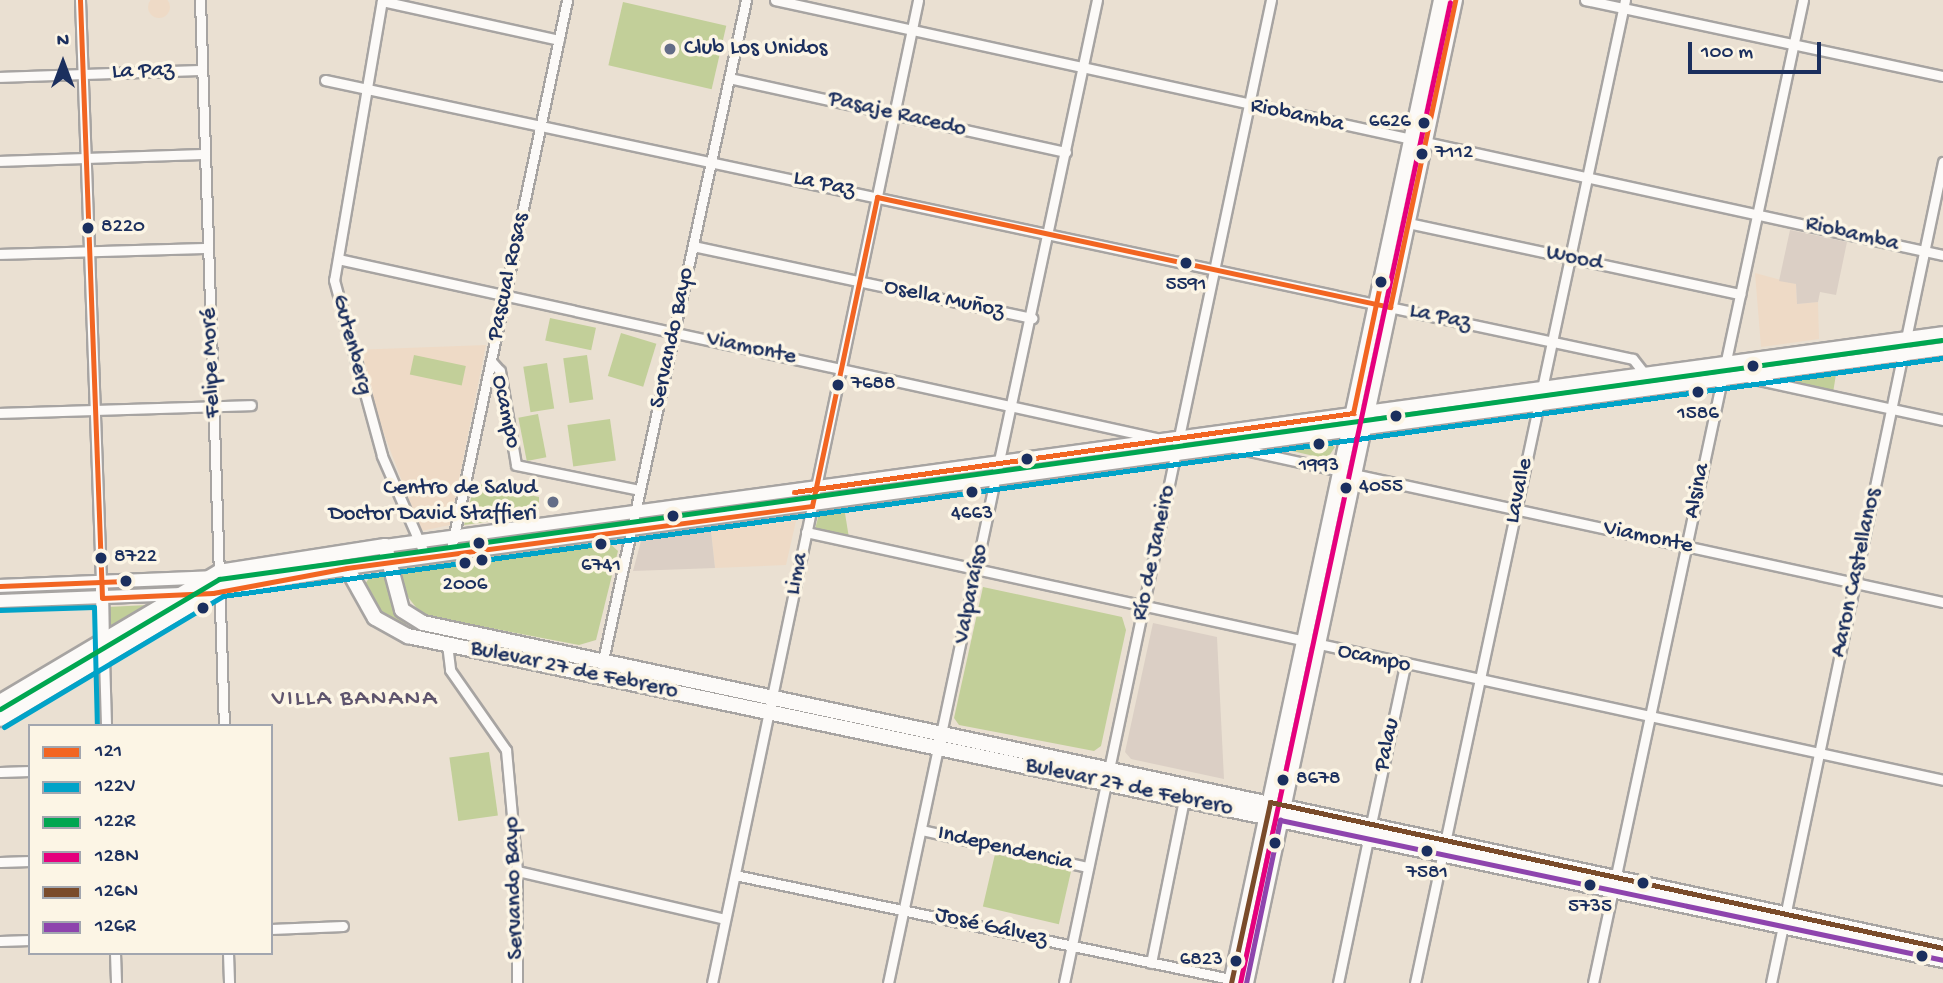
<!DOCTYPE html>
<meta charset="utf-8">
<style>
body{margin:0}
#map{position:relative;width:1943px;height:983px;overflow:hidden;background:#eae0d2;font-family:"Gochi Hand",sans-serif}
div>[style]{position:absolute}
.built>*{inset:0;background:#eedac6}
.round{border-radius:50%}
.industrial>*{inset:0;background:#dbcfc5}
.green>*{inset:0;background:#c2cf99;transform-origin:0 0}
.roads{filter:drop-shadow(2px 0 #a7a4a2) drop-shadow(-2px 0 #a7a4a2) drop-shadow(0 2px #a7a4a2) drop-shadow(0 -2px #a7a4a2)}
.minor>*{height:9px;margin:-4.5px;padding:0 4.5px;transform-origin:4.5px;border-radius:4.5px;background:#fcfaf8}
.secondary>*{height:12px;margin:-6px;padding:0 6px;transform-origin:6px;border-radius:6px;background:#fcfaf8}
.primary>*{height:14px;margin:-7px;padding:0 7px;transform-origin:7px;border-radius:7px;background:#fcfaf8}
.bus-1>*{height:5px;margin:-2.5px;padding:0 2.5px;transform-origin:2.5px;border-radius:2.5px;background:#f26522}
.bus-2>*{height:5px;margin:-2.5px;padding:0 2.5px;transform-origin:2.5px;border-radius:2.5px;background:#01a3c8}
.bus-3>*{height:5px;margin:-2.5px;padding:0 2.5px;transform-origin:2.5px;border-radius:2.5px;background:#00a651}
.bus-4>*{height:5px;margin:-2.5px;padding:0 2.5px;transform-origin:2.5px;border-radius:2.5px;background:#e5007d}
.bus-5>*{height:5px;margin:-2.5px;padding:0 2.5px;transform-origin:2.5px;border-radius:2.5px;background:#7a4b2a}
.bus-6>*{height:5px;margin:-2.5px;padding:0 2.5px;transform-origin:2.5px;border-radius:2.5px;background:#8e44ad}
.dots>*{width:19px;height:19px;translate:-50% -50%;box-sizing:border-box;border:4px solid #fcf5e5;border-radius:50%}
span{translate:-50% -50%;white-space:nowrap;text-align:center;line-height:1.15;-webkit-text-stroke:7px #fcf5e5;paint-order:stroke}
.bus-label{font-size:21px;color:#1b2f5e}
.right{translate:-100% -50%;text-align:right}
.left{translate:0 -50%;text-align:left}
.poi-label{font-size:23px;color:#1b2f5e}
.street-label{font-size:23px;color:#1b2f5e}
.neighbourhood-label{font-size:24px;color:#5e546d;letter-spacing:2px}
.legend{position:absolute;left:28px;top:724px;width:245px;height:231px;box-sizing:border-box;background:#fcf5e5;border:2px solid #a2a6af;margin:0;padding:9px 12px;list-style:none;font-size:21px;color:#1b2f5e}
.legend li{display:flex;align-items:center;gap:14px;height:35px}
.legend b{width:35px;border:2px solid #a2a6af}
.north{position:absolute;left:28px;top:28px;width:70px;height:70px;-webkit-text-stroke:5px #fcf5e5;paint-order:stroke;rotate:0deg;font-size:19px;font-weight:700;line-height:28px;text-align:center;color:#1b2f5e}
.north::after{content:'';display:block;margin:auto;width:24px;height:32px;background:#1b2f5e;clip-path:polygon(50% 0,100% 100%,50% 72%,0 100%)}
.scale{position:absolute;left:1688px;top:42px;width:133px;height:32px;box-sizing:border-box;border:4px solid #1b2f5e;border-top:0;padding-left:9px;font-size:21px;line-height:24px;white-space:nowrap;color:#1b2f5e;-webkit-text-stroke:5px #fcf5e5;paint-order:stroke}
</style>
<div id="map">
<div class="built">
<div class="round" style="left:148px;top:-4px;width:22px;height:22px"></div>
<div style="clip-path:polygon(1755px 273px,1796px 284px,1797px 304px,1818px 302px,1819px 339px,1761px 347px)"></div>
<div style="clip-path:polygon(486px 345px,450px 525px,421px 531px,352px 350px)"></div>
<div style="clip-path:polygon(796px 521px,786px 565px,715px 568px,711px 531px)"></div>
</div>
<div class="industrial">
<div style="clip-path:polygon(1790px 230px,1847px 242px,1836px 295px,1820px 292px,1818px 302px,1797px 304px,1796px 284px,1779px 281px)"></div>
<div style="clip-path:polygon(711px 531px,715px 568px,633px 571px,641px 541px)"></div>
<div style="clip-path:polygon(1153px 623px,1217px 637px,1224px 779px,1131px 759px,1125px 752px)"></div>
</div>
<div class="green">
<div style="left:623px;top:2px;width:106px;height:65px;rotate:13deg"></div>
<div style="left:550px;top:318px;width:47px;height:23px;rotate:12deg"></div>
<div style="left:621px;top:333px;width:37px;height:45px;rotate:17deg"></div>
<div style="left:414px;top:355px;width:53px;height:20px;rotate:12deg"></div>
<div style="left:587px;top:355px;width:45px;height:24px;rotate:82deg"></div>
<div style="left:547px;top:363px;width:46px;height:24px;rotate:81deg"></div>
<div style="clip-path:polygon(1837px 368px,1833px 393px,1768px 378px)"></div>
<div style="left:538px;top:414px;width:44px;height:20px;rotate:79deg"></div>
<div style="left:610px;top:419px;width:42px;height:43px;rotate:82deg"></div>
<div style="clip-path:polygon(1327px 442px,1335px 447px,1327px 459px,1279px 448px)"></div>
<div style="clip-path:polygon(475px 483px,539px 497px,539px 515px,464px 525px)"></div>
<div style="clip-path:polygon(844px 507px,849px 538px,815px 529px,820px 510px)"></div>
<div style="clip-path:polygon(607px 541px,618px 551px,596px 640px,579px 645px,422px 615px,404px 592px,399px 569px)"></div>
<div style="clip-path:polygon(374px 571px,386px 579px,393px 609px,407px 623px,403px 631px,380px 616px,367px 596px,365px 584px)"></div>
<div style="clip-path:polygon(983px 587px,1122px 617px,1126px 630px,1101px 746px,1094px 751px,959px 725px,954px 718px)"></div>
<div style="clip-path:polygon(148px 605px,149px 607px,107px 631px,108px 607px)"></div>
<div style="left:489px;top:752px;width:64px;height:40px;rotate:82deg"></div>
<div style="left:995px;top:854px;width:78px;height:54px;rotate:13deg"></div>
</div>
<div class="roads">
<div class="minor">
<div style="left:80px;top:0;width:582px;rotate:87.93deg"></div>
<div style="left:200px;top:0;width:726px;rotate:88.11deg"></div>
<div style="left:382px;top:0;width:284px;rotate:99.7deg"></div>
<div style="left:334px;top:280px;width:182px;rotate:74.7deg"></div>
<div style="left:382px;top:456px;width:110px;rotate:66.5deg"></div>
<div style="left:775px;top:0;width:1196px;rotate:12.32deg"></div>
<div style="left:1585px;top:0;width:366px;rotate:12deg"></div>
<div style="left:382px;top:1px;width:181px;rotate:12.4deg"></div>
<div style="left:0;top:77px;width:202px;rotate:-2deg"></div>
<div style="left:729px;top:78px;width:345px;rotate:12.4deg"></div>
<div style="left:325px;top:80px;width:1337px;rotate:12.04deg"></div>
<div style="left:1633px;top:359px;width:18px;rotate:52deg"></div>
<div style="left:0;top:161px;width:205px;rotate:-2deg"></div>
<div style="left:1408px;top:223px;width:340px;rotate:12.1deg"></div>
<div style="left:693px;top:246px;width:347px;rotate:12deg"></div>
<div style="left:0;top:254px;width:208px;rotate:-1.7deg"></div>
<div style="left:338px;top:259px;width:837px;rotate:12.34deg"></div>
<div style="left:491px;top:361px;width:13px;rotate:48deg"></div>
<div style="left:500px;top:371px;width:95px;rotate:80.3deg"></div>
<div style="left:516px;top:465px;width:126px;rotate:11.4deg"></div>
<div style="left:1750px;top:378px;width:198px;rotate:12.3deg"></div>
<div style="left:0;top:413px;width:251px;rotate:-1.8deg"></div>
<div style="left:1236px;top:448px;width:107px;rotate:12.4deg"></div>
<div style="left:1353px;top:474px;width:604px;rotate:12.24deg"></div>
<div style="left:806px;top:532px;width:1164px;rotate:12.3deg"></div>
<div style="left:450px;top:554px;width:566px;rotate:-78.07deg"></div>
<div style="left:447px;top:644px;width:26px;rotate:83deg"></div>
<div style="left:450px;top:670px;width:98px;rotate:55deg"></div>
<div style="left:506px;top:750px;width:121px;rotate:84.8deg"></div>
<div style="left:517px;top:871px;width:112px;rotate:90deg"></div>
<div style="left:104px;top:657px;width:69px;rotate:88.3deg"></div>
<div style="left:602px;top:665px;width:680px;rotate:-77.78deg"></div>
<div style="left:0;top:772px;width:30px;rotate:-2deg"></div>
<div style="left:1371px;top:824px;width:162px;rotate:-77.9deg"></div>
<div style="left:922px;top:830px;width:170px;rotate:12.6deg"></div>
<div style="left:0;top:862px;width:30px;rotate:-2deg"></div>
<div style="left:517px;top:871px;width:213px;rotate:13deg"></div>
<div style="left:735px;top:875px;width:511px;rotate:11.86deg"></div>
<div style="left:271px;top:929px;width:72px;rotate:-2.4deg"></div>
<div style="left:0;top:941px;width:30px;rotate:-2deg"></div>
<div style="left:115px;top:953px;width:30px;rotate:88deg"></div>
<div style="left:228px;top:953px;width:30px;rotate:88deg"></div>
<div style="left:1151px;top:963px;width:166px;rotate:-78.6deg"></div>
<div style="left:712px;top:983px;width:1004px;rotate:-78.16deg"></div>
<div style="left:888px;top:983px;width:1005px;rotate:-78deg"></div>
<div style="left:1064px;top:983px;width:1005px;rotate:-78.11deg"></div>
<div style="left:1338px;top:983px;width:147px;rotate:-78.2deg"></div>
<div style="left:1415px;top:983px;width:1005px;rotate:-77.94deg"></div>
<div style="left:1593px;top:983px;width:1005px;rotate:-77.94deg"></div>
<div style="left:1771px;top:983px;width:839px;rotate:-78.17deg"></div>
</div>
<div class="secondary">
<div style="left:385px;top:546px;width:1572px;rotate:-7.78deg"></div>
<div style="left:347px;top:568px;width:1611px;rotate:-7.81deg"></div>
<div style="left:0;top:586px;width:211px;rotate:-2.4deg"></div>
<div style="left:102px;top:589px;width:59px;rotate:89deg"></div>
<div style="left:0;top:601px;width:182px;rotate:-2.2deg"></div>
</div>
<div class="primary">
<div style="left:0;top:702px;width:255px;rotate:-30.7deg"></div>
<div style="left:219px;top:572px;width:168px;rotate:-8.9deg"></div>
<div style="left:385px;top:546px;width:66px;rotate:75.1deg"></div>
<div style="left:402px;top:610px;width:25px;rotate:32deg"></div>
<div style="left:423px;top:623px;width:1554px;rotate:12.07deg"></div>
<div style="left:0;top:719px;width:256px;rotate:-30.8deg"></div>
<div style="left:220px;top:588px;width:129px;rotate:-8.9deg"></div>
<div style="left:347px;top:568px;width:57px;rotate:60.8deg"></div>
<div style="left:375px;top:618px;width:38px;rotate:29deg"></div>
<div style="left:408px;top:636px;width:1569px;rotate:11.92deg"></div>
<div style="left:1231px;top:983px;width:1005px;rotate:-77.94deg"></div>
<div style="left:1246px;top:983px;width:1005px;rotate:-78deg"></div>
</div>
</div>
<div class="bus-1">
<div style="left:80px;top:0;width:598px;rotate:87.89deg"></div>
<div style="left:102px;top:598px;width:111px;rotate:-2.6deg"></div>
<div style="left:213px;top:593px;width:136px;rotate:-10.6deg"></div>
<div style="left:347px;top:568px;width:469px;rotate:-7.6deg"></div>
<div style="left:812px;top:506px;width:316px;rotate:-78.1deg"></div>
<div style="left:877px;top:197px;width:525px;rotate:12.1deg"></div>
<div style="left:1390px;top:307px;width:314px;rotate:-78deg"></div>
<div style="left:794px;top:492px;width:565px;rotate:-8.04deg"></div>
<div style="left:1353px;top:413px;width:136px;rotate:-78.1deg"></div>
<div style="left:0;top:586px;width:126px;rotate:-2.3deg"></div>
</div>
<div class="bus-2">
<div style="left:0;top:610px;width:94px;rotate:-1.8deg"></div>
<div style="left:94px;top:607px;width:119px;rotate:88.6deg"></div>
<div style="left:4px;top:727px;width:255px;rotate:-30.9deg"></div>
<div style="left:223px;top:596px;width:1736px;rotate:-7.88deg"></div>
</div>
<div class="bus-3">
<div style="left:0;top:709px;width:255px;rotate:-30.7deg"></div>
<div style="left:219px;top:579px;width:1739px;rotate:-7.9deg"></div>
</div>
<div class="bus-4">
<div style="left:1240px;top:983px;width:1003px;rotate:-77.92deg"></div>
</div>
<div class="bus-5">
<div style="left:1231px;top:983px;width:185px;rotate:-77.8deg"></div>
<div style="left:1270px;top:802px;width:689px;rotate:12.24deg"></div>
</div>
<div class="bus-6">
<div style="left:1246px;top:983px;width:167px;rotate:-78.2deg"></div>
<div style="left:1280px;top:820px;width:678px;rotate:11.92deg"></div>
</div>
<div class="dots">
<div style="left:670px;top:49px;background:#636d87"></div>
<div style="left:1424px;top:123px;background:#1b2f5e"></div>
<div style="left:1422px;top:154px;background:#1b2f5e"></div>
<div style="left:88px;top:228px;background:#1b2f5e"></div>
<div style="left:1186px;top:263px;background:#1b2f5e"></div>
<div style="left:1381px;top:282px;background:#1b2f5e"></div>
<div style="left:1753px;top:366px;background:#1b2f5e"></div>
<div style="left:838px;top:385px;background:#1b2f5e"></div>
<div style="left:1698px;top:392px;background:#1b2f5e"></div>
<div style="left:1396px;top:416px;background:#1b2f5e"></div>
<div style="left:1319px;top:444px;background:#1b2f5e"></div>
<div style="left:1027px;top:459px;background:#1b2f5e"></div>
<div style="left:1346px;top:488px;background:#1b2f5e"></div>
<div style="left:972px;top:492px;background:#1b2f5e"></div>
<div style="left:553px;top:502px;background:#636d87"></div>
<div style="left:673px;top:516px;background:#1b2f5e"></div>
<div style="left:479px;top:543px;background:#1b2f5e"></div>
<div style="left:601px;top:544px;background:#1b2f5e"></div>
<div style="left:101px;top:558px;background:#1b2f5e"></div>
<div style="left:482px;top:560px;background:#1b2f5e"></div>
<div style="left:465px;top:563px;background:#1b2f5e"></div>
<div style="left:126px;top:581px;background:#1b2f5e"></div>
<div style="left:203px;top:608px;background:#1b2f5e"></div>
<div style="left:1283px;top:780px;background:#1b2f5e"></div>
<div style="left:1275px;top:843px;background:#1b2f5e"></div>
<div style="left:1427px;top:851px;background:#1b2f5e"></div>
<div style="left:1643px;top:883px;background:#1b2f5e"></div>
<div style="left:1590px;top:885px;background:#1b2f5e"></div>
<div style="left:1922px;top:956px;background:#1b2f5e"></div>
<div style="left:1236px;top:961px;background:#1b2f5e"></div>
</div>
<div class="bus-label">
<span class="right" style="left:1411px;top:123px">6626</span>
<span class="left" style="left:1435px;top:154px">7112</span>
<span class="left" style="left:101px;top:228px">8220</span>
<span style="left:1186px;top:286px">5591</span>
<span class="left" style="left:851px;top:385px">7688</span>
<span style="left:1698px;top:415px">1586</span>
<span style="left:1319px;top:467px">1993</span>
<span class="left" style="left:1359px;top:488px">4055</span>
<span style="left:972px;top:515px">4663</span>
<span class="left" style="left:114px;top:558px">8722</span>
<span style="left:601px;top:567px">6741</span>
<span style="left:465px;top:586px">2006</span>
<span class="left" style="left:1296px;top:780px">8678</span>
<span style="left:1427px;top:874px">7581</span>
<span style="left:1590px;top:908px">5735</span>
<span class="right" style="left:1223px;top:961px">6823</span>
</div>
<div class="poi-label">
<span class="left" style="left:684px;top:49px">Club Los Unidos</span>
<span class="right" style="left:537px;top:502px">Centro de Salud<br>Doctor David Staffieri</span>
</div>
<div class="street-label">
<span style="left:143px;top:72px;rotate:-2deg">La Paz</span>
<span style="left:897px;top:115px;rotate:13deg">Pasaje Racedo</span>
<span style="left:1297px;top:116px;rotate:12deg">Riobamba</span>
<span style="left:824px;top:185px;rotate:12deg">La Paz</span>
<span style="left:1852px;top:235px;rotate:13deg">Riobamba</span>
<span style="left:1574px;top:259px;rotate:12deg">Wood</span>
<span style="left:509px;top:277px;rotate:-78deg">Pascual Rosas</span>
<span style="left:944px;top:300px;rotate:12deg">Osella Muñoz</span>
<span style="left:1440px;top:318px;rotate:12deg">La Paz</span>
<span style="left:673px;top:338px;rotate:-78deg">Servando Bayo</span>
<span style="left:351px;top:345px;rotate:75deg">Gutenberg</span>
<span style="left:751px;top:349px;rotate:12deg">Viamonte</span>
<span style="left:212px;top:363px;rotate:-92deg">Felipe Moré</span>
<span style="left:505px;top:412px;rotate:78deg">Ocampo</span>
<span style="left:1520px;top:491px;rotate:-78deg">Lavalle</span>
<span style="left:1698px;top:491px;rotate:-78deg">Alsina</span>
<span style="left:1648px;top:538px;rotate:12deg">Viamonte</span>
<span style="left:1155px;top:553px;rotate:-78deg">Río de Janeiro</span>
<span style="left:1857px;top:573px;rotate:-78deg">Aaron Castellanos</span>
<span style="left:798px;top:574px;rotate:-79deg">Lima</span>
<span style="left:972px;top:594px;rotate:-79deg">Valparaíso</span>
<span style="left:1374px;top:659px;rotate:12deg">Ocampo</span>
<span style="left:574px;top:671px;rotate:12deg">Bulevar 27 de Febrero</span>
<span style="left:1388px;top:745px;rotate:-78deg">Palau</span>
<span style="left:1129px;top:788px;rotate:12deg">Bulevar 27 de Febrero</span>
<span style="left:1005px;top:849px;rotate:13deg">Independencia</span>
<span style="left:515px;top:888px;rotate:-92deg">Servando Bayo</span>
<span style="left:991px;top:928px;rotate:13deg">José Gálvez</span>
</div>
<div class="neighbourhood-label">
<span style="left:355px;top:700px">VILLA BANANA</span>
</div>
<ul class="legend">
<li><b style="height:9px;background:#f26522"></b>121</li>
<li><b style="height:9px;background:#01a3c8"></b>122V</li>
<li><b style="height:9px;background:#00a651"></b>122R</li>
<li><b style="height:9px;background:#e5007d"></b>128N</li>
<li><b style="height:9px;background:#7a4b2a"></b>126N</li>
<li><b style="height:9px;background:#8e44ad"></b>126R</li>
</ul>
<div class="north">N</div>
<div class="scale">100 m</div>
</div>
